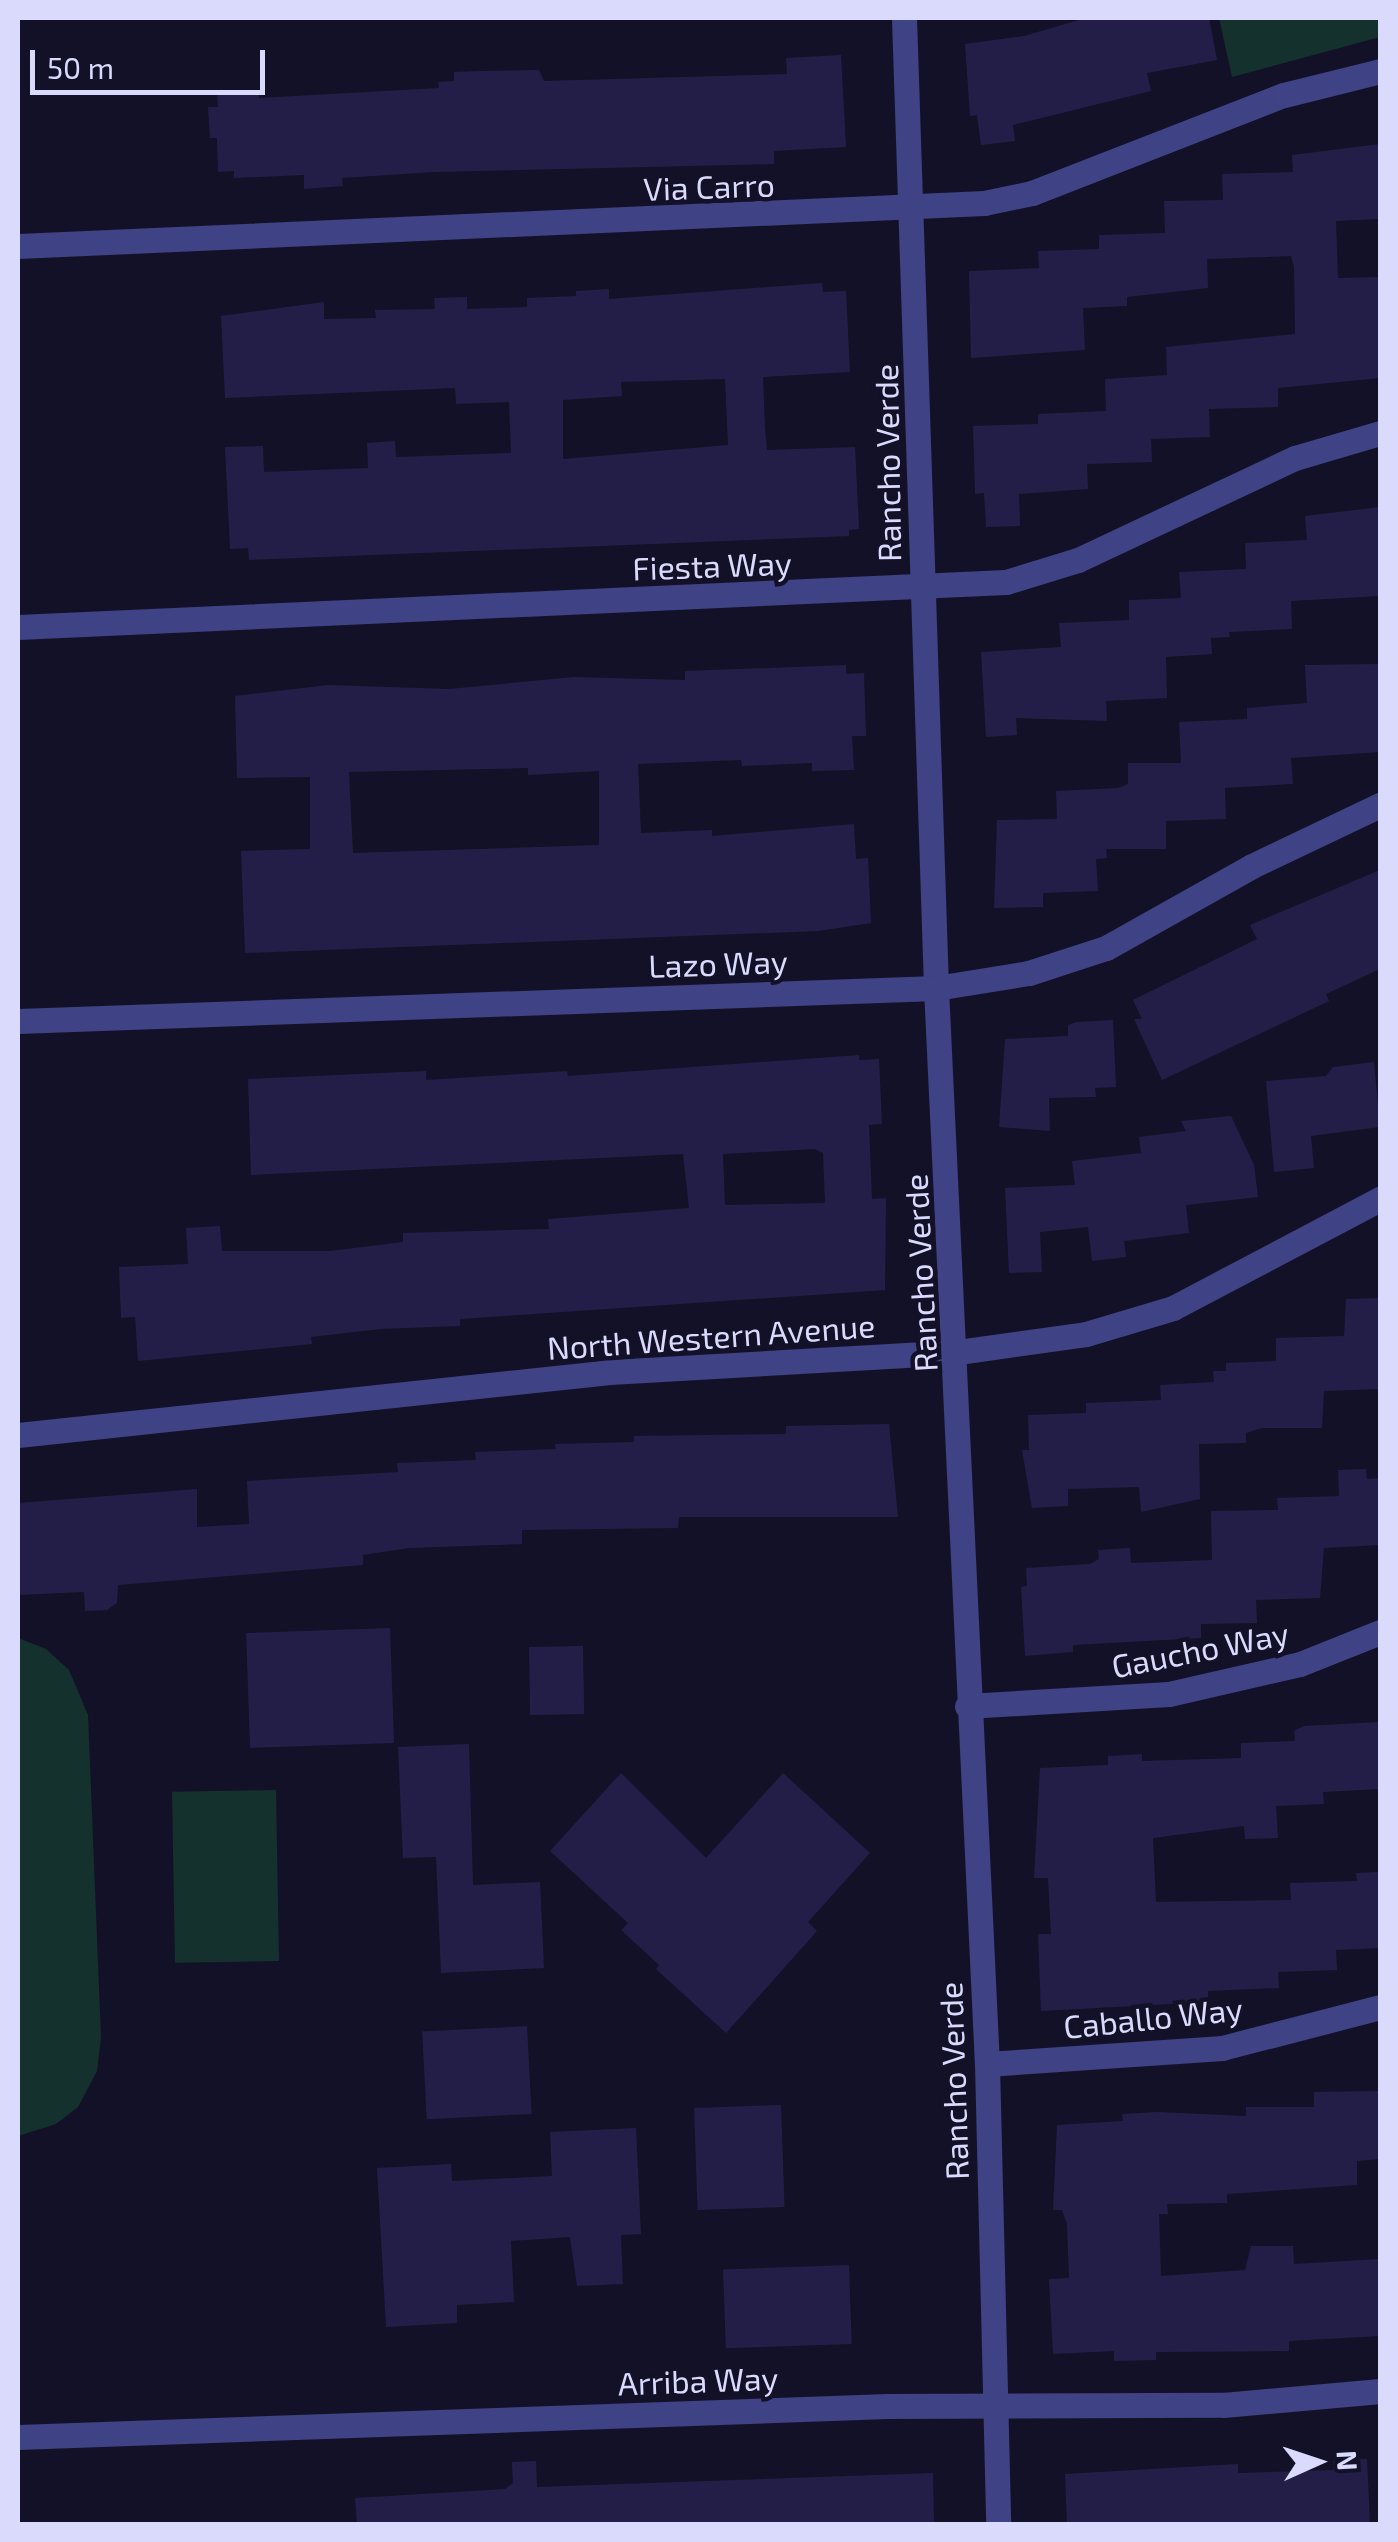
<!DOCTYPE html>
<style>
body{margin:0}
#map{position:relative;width:1398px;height:2542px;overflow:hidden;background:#131128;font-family:"Exo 2",sans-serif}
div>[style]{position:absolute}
.green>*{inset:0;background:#14312e;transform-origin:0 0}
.building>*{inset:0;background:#231e48;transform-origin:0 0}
.street>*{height:25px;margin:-12.5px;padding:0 12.5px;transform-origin:12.5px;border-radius:12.5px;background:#3f4284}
span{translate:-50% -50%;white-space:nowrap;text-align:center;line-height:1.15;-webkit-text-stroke:9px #131128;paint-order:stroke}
.street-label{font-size:32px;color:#dadafd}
.frame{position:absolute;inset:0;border:20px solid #dadafd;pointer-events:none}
.north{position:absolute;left:1268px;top:2412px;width:100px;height:100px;-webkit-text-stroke:8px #131128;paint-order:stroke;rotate:87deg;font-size:28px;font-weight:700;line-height:40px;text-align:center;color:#dadafd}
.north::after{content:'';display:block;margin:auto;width:35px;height:45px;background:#dadafd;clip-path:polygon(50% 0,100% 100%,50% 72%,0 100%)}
.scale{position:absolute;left:30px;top:50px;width:235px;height:45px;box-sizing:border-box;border:5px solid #dadafd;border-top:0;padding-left:12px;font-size:30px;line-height:35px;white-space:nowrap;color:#dadafd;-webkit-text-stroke:8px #131128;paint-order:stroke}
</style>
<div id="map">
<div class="green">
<div style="clip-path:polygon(1219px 18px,1380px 18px,1380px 37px,1232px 77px)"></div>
<div style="clip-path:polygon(18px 1638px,46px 1649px,69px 1670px,88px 1715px,101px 2038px,97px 2071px,78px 2107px,56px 2124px,18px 2136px)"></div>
<div style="left:276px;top:1790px;width:171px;height:104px;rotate:89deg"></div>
</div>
<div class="building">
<div style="clip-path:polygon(1086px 18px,1209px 18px,1217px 60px,1147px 73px,1151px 91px,1013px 125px,1015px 141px,981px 145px,977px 115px,970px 116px,965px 44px,1024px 36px)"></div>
<div style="clip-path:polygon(841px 55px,846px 147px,774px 151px,774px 164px,434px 172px,342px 178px,343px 186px,304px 189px,304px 175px,234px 178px,234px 171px,218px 172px,217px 138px,210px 138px,208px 107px,218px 107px,217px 94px,259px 92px,259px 98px,439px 88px,438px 82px,454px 81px,454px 72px,481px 71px,539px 70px,544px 81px,787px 74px,786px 58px)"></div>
<div style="clip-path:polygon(1380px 144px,1380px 219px,1336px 221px,1338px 278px,1380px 277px,1380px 378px,1278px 388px,1278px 407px,1209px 409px,1210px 437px,1151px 439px,1152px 462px,1087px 464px,1088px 489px,1019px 494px,1020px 526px,986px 527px,984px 493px,975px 494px,973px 426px,1038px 424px,1038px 414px,1106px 411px,1105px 379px,1167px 375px,1166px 347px,1295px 334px,1294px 267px,1291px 256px,1207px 259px,1208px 288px,1127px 297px,1127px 306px,1083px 308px,1085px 350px,971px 358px,969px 271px,1039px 268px,1038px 251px,1099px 249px,1099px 235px,1165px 233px,1164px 201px,1223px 200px,1222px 174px,1293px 172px,1292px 155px)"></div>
<div style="clip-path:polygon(evenodd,822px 283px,823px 292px,846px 291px,850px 372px,763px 377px,765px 428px,767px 450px,855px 447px,859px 529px,849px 530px,849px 536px,249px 560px,248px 548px,230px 549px,225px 447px,263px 446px,264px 472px,368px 468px,367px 443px,395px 441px,396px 457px,511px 453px,509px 402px,456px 404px,455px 388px,225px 398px,221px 316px,324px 302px,324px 319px,376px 318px,375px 310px,435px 309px,434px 298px,467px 297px,467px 309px,527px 307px,527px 298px,576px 296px,576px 291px,609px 289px,609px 299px,822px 283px,725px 379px,728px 445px,563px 459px,563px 400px,622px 396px,621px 382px,725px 379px)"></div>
<div style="clip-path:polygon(1380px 507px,1380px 596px,1291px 601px,1292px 629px,1229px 632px,1230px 637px,1211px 638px,1212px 654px,1166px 657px,1167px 698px,1106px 701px,1107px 721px,1016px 718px,1017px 735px,986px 737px,981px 652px,1061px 647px,1059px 623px,1129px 620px,1129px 600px,1181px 598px,1179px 572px,1246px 569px,1245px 543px,1307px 540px,1305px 516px)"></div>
<div style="clip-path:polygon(1380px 664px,1380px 752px,1291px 758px,1293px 784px,1225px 788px,1226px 819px,1166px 821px,1166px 849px,1106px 849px,1107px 858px,1096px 859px,1098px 891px,1043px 893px,1043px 907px,994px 908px,997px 820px,1057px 819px,1056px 791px,1118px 788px,1128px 784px,1128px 763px,1181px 763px,1179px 722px,1247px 719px,1247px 708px,1307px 703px,1305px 665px)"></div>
<div style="clip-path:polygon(evenodd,846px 665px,846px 674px,864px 673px,866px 736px,852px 736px,854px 770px,812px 771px,812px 763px,742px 766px,741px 760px,638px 764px,641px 833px,712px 830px,712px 836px,854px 824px,856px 859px,868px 858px,871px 923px,818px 931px,245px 953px,241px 851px,310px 849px,310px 777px,237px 778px,235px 696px,328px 685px,449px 689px,574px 677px,685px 680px,685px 671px,846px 665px,528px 768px,528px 775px,599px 771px,599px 845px,353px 853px,349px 772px,528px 768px)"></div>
<div style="clip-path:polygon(1380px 870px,1380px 969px,1326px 994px,1329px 1001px,1162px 1080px,1134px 1019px,1142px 1019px,1133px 1000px,1257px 939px,1250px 925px)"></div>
<div style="clip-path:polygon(1113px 1020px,1116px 1087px,1095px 1088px,1096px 1097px,1049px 1098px,1050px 1131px,999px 1127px,1005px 1039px,1068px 1036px,1068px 1025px,1077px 1022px)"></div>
<div style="clip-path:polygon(evenodd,859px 1055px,859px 1060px,879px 1059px,882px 1124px,869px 1125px,872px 1199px,886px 1198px,885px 1290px,460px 1319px,460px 1326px,380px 1329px,311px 1337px,312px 1344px,138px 1361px,135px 1317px,121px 1318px,119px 1267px,188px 1264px,186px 1228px,220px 1226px,222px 1251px,330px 1251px,403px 1242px,403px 1233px,549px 1229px,548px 1219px,689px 1208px,683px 1154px,251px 1175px,248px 1079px,426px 1071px,426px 1080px,567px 1071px,568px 1076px,859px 1055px,815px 1149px,823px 1153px,825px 1203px,725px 1205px,723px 1154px,815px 1149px)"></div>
<div style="clip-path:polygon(1374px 1062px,1380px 1127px,1311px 1136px,1314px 1168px,1274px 1172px,1266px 1081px,1326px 1076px,1333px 1067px)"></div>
<div style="clip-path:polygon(1231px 1116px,1254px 1165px,1258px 1197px,1186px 1205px,1189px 1233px,1124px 1241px,1126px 1257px,1092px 1261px,1088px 1227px,1040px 1232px,1042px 1272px,1009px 1273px,1005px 1188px,1075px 1185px,1072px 1161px,1141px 1153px,1139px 1137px,1186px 1131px,1181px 1121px)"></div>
<div style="clip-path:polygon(1380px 1298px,1380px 1389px,1324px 1391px,1322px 1428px,1262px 1428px,1246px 1433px,1246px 1443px,1199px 1444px,1200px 1499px,1141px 1512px,1139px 1487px,1068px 1489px,1068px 1506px,1032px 1508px,1022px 1450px,1029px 1450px,1028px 1415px,1086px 1413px,1086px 1403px,1161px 1400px,1160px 1385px,1214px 1382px,1213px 1371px,1226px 1371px,1226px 1363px,1276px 1361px,1276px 1338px,1344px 1336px,1346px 1299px)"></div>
<div style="clip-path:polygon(889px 1424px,898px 1517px,679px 1517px,678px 1528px,522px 1530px,522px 1544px,409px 1548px,363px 1555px,363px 1565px,118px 1585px,117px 1603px,107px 1610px,85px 1611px,84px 1592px,18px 1595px,18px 1503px,197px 1489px,197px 1527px,249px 1524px,247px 1481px,398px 1472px,397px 1463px,476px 1460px,475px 1452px,556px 1449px,555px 1444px,634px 1442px,634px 1436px,786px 1434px,786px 1426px)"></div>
<div style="clip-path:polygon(1366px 1469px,1367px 1479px,1380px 1478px,1380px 1545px,1324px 1548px,1320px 1598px,1256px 1600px,1257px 1623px,1201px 1624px,1201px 1638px,1073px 1645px,1073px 1652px,1025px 1656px,1021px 1587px,1027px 1586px,1026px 1568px,1090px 1564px,1099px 1559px,1098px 1550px,1130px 1548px,1131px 1563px,1212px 1560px,1211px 1511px,1278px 1510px,1277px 1498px,1339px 1496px,1338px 1470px)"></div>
<div style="left:390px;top:1628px;width:115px;height:144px;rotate:88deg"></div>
<div style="left:583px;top:1646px;width:68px;height:54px;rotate:89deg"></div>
<div style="clip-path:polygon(1380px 1722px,1380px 1789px,1323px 1792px,1324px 1804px,1276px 1806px,1278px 1838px,1245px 1839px,1244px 1826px,1153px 1838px,1156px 1902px,1291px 1900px,1290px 1883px,1357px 1881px,1356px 1873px,1380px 1872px,1380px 1948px,1336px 1950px,1337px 1970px,1278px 1972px,1279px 1988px,1208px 1991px,1208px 2002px,1041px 2011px,1038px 1934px,1051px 1934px,1048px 1878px,1034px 1878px,1040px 1768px,1108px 1765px,1108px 1756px,1142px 1754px,1142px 1761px,1241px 1758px,1241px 1743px,1295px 1741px,1294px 1731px,1304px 1726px)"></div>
<div style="clip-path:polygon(469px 1744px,473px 1885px,540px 1882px,544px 1968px,441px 1973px,436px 1857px,403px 1858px,398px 1747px)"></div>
<div style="clip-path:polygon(621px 1773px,706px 1858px,783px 1773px,870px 1853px,808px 1922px,817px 1931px,726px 2033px,656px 1969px,659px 1965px,621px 1930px,628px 1923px,550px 1851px)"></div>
<div style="left:527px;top:2026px;width:88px;height:105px;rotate:87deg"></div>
<div style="clip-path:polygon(1380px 2091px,1380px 2159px,1357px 2161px,1357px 2185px,1227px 2194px,1227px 2203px,1167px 2204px,1168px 2214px,1159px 2214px,1161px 2276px,1245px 2270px,1251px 2246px,1293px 2246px,1294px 2264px,1380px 2259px,1380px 2336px,1289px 2341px,1289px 2351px,1156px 2352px,1156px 2360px,1114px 2361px,1114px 2351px,1053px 2354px,1049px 2279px,1069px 2278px,1067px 2224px,1062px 2210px,1053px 2210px,1057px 2125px,1123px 2121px,1122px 2114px,1157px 2112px,1246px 2116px,1246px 2107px,1314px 2107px,1314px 2092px)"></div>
<div style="left:781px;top:2105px;width:102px;height:87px;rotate:88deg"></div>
<div style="clip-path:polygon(636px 2128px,641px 2234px,621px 2235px,623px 2284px,577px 2286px,570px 2237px,511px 2241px,514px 2302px,457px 2305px,457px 2323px,386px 2327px,377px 2168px,451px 2164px,452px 2181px,552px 2176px,550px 2132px)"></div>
<div style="left:849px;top:2265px;width:79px;height:126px;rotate:88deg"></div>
<div style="clip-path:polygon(1367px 2459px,1370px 2524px,1067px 2524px,1065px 2474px,1238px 2464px,1238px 2473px,1333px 2470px,1333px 2460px)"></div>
<div style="clip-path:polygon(536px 2461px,537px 2487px,933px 2473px,934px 2524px,357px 2524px,355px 2498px,505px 2489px,513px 2483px,512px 2462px)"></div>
</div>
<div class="street">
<div style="left:904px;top:18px;width:971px;rotate:88.11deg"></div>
<div style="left:936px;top:988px;width:1077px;rotate:87.29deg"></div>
<div style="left:987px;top:2064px;width:460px;rotate:88.6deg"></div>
<div style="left:18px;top:246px;width:967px;rotate:-2.55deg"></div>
<div style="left:984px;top:203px;width:49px;rotate:-11.8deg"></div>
<div style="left:1032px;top:193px;width:270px;rotate:-21.3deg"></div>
<div style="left:1284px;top:95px;width:99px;rotate:-14deg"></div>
<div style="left:18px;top:627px;width:989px;rotate:-2.61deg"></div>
<div style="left:1006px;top:582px;width:75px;rotate:-17deg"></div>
<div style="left:1078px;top:560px;width:240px;rotate:-25.2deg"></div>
<div style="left:1295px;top:458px;width:89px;rotate:-16.4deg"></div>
<div style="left:18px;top:1021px;width:919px;rotate:-2.06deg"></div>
<div style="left:936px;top:988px;width:94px;rotate:-9.2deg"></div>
<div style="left:1029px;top:973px;width:81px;rotate:-18deg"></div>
<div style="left:1106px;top:948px;width:167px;rotate:-29.3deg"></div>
<div style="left:1252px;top:866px;width:142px;rotate:-25.5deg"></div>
<div style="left:18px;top:1435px;width:595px;rotate:-6.07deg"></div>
<div style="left:610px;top:1372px;width:349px;rotate:-3.3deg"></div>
<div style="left:958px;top:1352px;width:129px;rotate:-8deg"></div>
<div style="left:1086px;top:1334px;width:91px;rotate:-16.6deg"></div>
<div style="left:1173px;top:1308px;width:234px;rotate:-27.8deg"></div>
<div style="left:967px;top:1706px;width:202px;rotate:-3.4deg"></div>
<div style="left:1169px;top:1694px;width:134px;rotate:-12.9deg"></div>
<div style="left:1300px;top:1664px;width:86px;rotate:-21.8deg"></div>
<div style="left:987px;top:2064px;width:236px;rotate:-3.9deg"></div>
<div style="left:1222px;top:2048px;width:163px;rotate:-14.5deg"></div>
<div style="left:18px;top:2437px;width:870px;rotate:-2.04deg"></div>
<div style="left:887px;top:2406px;width:336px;rotate:-0.2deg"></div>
<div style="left:1223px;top:2405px;width:158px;rotate:-5.1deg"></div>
</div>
<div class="street-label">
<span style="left:709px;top:186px;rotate:-2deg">Via Carro</span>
<span style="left:887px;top:463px;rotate:-91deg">Rancho Verde</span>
<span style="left:712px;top:565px;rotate:-2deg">Fiesta Way</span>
<span style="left:718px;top:963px;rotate:-2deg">Lazo Way</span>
<span style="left:920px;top:1273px;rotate:-93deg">Rancho Verde</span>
<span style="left:711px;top:1336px;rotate:-4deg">North Western Avenue</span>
<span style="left:1200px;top:1649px;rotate:-11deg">Gaucho Way</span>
<span style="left:1153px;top:2017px;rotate:-6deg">Caballo Way</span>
<span style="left:953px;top:2081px;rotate:-92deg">Rancho Verde</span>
<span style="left:698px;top:2380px;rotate:-2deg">Arriba Way</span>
</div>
<div class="frame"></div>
<div class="north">N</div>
<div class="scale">50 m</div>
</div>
